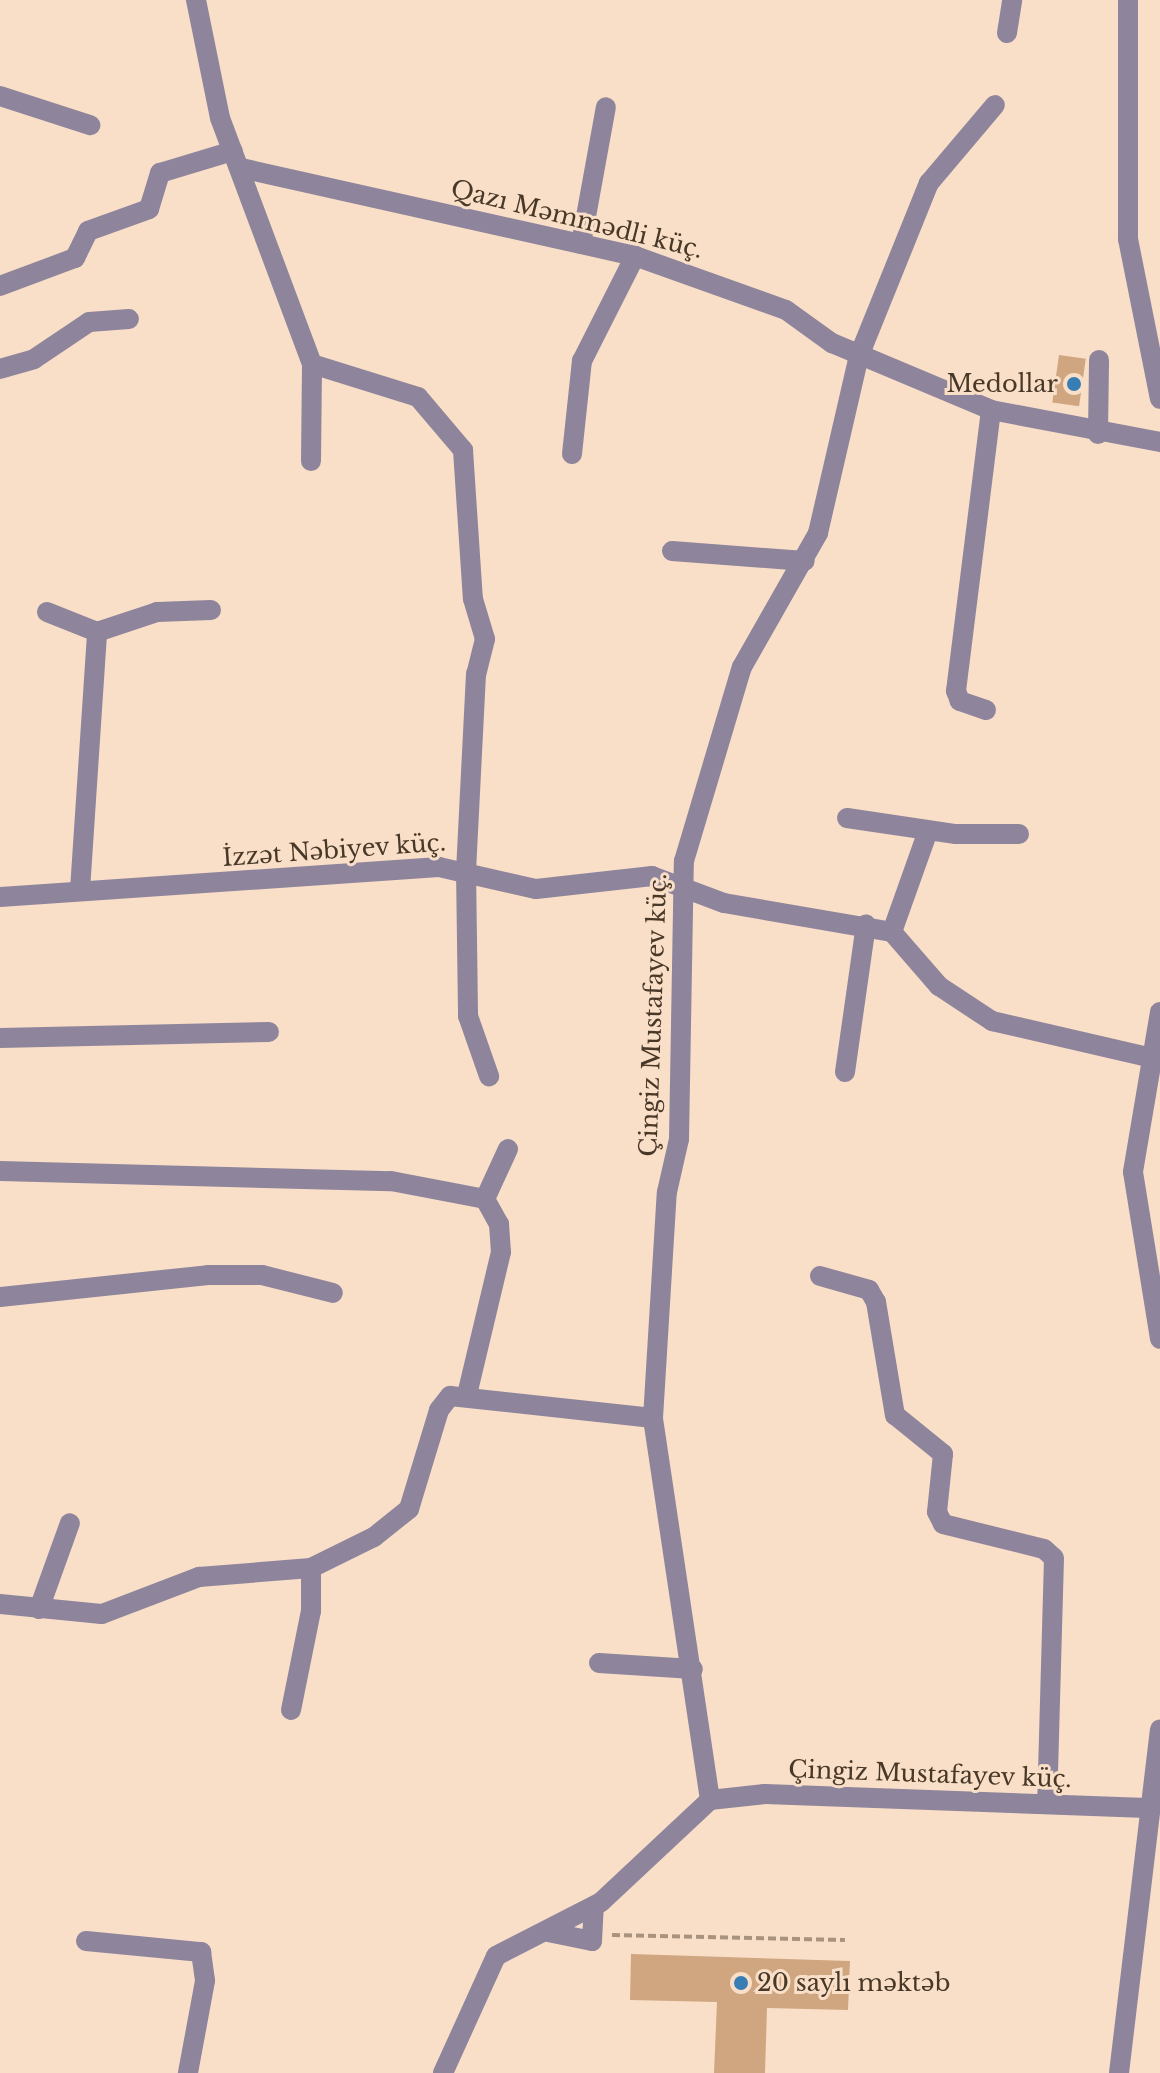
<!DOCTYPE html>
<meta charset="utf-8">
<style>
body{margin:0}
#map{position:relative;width:1160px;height:2073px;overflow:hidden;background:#f9dfc8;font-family:"Libre Baskerville",serif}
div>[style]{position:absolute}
.building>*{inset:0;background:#cfa680;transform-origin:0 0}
.path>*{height:4px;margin-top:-2px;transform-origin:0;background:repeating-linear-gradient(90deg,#a9937f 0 8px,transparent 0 12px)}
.minor>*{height:20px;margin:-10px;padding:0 10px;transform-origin:10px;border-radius:10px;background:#8e849c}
.dots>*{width:22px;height:22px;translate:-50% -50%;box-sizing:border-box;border:4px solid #f9dfc8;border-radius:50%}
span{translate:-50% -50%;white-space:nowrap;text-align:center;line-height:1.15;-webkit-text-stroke:6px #f9dfc8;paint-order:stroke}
.street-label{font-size:24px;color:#493828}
.poi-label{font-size:24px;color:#493828}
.right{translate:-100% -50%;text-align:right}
.left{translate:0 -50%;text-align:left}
</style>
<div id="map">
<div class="building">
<div style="left:1059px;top:355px;width:27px;height:48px;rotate:8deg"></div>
<div style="clip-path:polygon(631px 1954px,850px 1961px,848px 2010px,767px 2008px,765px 2073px,714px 2073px,717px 2002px,630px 2000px)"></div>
</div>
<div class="path">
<div style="left:612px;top:1935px;width:233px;rotate:1.2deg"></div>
</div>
<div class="minor">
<div style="left:196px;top:0;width:120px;rotate:78.5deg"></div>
<div style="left:220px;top:118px;width:263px;rotate:69.5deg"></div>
<div style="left:312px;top:364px;width:111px;rotate:17.3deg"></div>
<div style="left:418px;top:397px;width:70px;rotate:49.7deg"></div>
<div style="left:463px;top:450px;width:149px;rotate:86.2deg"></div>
<div style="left:473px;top:599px;width:42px;rotate:73.3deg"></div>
<div style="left:485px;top:639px;width:36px;rotate:104deg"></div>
<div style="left:476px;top:674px;width:195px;rotate:92.9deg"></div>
<div style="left:466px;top:869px;width:147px;rotate:89.2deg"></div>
<div style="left:468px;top:1016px;width:64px;rotate:70.7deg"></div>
<div style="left:1128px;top:0;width:239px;rotate:90deg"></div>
<div style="left:1128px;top:239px;width:163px;rotate:78.7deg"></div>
<div style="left:1007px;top:33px;width:33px;rotate:-81deg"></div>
<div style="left:0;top:96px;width:95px;rotate:17.9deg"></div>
<div style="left:241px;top:168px;width:404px;rotate:12.6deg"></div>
<div style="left:635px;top:256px;width:160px;rotate:19.7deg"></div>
<div style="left:786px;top:310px;width:57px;rotate:35.7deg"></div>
<div style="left:832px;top:343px;width:173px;rotate:22.8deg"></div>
<div style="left:991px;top:410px;width:172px;rotate:10.7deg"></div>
<div style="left:581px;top:244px;width:139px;rotate:-79.7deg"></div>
<div style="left:0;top:286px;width:80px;rotate:-20.5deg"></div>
<div style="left:75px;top:258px;width:30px;rotate:-64deg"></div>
<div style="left:88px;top:231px;width:65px;rotate:-19.8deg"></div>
<div style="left:149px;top:209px;width:38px;rotate:-73deg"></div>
<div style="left:160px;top:173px;width:76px;rotate:-16.8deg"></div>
<div style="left:0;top:369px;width:35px;rotate:-16deg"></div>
<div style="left:34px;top:359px;width:66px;rotate:-33.9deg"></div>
<div style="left:89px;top:322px;width:40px;rotate:-4.3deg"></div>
<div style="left:1098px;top:434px;width:74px;rotate:-89.2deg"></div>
<div style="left:572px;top:454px;width:94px;rotate:-83.9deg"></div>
<div style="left:582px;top:361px;width:118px;rotate:-63.2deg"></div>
<div style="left:311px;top:461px;width:97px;rotate:-89.4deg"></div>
<div style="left:672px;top:551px;width:133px;rotate:4.3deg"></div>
<div style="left:47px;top:612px;width:54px;rotate:21.8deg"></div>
<div style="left:97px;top:632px;width:63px;rotate:-18.4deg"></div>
<div style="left:157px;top:612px;width:54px;rotate:-2.1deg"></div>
<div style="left:986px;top:710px;width:28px;rotate:-161deg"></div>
<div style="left:960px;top:701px;width:11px;rotate:-112deg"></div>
<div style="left:956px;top:691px;width:283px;rotate:-82.9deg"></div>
<div style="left:847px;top:818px;width:110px;rotate:8.4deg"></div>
<div style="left:956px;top:834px;width:63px"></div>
<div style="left:80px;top:890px;width:259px;rotate:-86.2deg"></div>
<div style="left:0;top:897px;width:440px;rotate:-3.9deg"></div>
<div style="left:439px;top:867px;width:99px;rotate:12.8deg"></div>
<div style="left:536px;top:889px;width:117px;rotate:-6.4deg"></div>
<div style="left:652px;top:876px;width:77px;rotate:20.6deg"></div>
<div style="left:724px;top:903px;width:170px;rotate:9.8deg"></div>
<div style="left:892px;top:932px;width:72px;rotate:49deg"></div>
<div style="left:939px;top:986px;width:64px;rotate:33.4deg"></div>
<div style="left:992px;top:1021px;width:160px;rotate:13deg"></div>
<div style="left:892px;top:932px;width:107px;rotate:-70.4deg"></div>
<div style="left:1160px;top:1012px;width:162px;rotate:99.6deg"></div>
<div style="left:1133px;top:1172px;width:169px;rotate:80.8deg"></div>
<div style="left:0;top:1038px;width:269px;rotate:-1.3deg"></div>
<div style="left:845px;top:1072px;width:149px;rotate:-81.9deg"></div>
<div style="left:0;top:1171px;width:391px;rotate:1.5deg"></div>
<div style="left:391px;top:1181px;width:96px;rotate:10.8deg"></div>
<div style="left:485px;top:1199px;width:29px;rotate:61deg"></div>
<div style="left:499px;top:1224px;width:28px;rotate:86deg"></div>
<div style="left:501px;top:1252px;width:147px;rotate:103.4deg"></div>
<div style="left:485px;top:1199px;width:55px;rotate:-65.3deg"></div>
<div style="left:820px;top:1276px;width:51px;rotate:15.9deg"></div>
<div style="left:869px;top:1290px;width:14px;rotate:60deg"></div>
<div style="left:876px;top:1302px;width:115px;rotate:80.5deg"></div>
<div style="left:895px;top:1415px;width:62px;rotate:39.1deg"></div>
<div style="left:943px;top:1454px;width:58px;rotate:95.9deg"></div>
<div style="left:937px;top:1512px;width:13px;rotate:63deg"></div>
<div style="left:943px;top:1524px;width:104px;rotate:13.9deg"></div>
<div style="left:1044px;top:1549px;width:13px;rotate:42deg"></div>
<div style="left:1054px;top:1558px;width:246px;rotate:91.6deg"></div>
<div style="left:0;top:1297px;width:209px;rotate:-6deg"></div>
<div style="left:208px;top:1275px;width:54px"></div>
<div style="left:262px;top:1275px;width:73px;rotate:14.2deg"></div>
<div style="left:0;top:1604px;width:102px;rotate:5.6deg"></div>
<div style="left:102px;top:1614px;width:104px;rotate:-20.9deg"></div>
<div style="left:199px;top:1577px;width:112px;rotate:-4.6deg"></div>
<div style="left:311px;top:1568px;width:70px;rotate:-26.2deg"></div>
<div style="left:374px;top:1537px;width:45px;rotate:-38.7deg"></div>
<div style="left:409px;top:1509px;width:103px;rotate:-73.1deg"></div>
<div style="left:439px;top:1410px;width:18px;rotate:-52deg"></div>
<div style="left:450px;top:1396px;width:204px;rotate:6.2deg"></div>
<div style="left:39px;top:1609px;width:91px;rotate:-70.2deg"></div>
<div style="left:599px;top:1663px;width:94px;rotate:3.7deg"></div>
<div style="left:291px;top:1710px;width:101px;rotate:-78.6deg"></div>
<div style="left:311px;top:1611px;width:43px;rotate:-90deg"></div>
<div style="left:710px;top:1800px;width:55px;rotate:-6.2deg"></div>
<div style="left:765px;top:1794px;width:382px;rotate:2.1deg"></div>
<div style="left:548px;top:1932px;width:45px;rotate:11.6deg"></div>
<div style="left:592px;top:1941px;width:35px;rotate:-87deg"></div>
<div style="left:86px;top:1941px;width:116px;rotate:5.5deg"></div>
<div style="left:201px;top:1952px;width:29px;rotate:82deg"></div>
<div style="left:205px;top:1981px;width:94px;rotate:100.5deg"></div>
<div style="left:443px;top:2073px;width:128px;rotate:-65.6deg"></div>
<div style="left:496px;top:1956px;width:118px;rotate:-27.2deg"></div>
<div style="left:601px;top:1902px;width:149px;rotate:-43.1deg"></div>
<div style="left:710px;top:1800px;width:386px;rotate:-98.5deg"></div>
<div style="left:653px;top:1418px;width:226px;rotate:-86.5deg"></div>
<div style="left:667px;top:1192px;width:54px;rotate:-77.2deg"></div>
<div style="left:679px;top:1139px;width:278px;rotate:-89deg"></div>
<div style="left:684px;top:861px;width:202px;rotate:-73.4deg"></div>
<div style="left:742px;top:667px;width:154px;rotate:-60.4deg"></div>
<div style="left:818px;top:533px;width:182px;rotate:-77deg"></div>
<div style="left:859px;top:356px;width:187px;rotate:-68deg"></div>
<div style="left:929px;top:183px;width:102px;rotate:-49.8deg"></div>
<div style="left:1119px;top:2073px;width:346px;rotate:-83.2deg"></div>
</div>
<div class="dots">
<div style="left:1074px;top:384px;background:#387db3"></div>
<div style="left:741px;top:1983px;background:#387db3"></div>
</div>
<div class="street-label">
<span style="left:577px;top:219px;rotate:14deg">Qazı Məmmədli küç.</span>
<span style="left:334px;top:850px;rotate:-4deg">İzzət Nəbiyev küç.</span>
<span style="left:653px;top:1015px;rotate:-88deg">Çingiz Mustafayev küç.</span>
<span style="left:930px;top:1774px;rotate:2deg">Çingiz Mustafayev küç.</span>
</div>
<div class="poi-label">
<span class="right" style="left:1058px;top:384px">Medollar</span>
<span class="left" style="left:757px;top:1983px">20 saylı məktəb</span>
</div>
</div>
